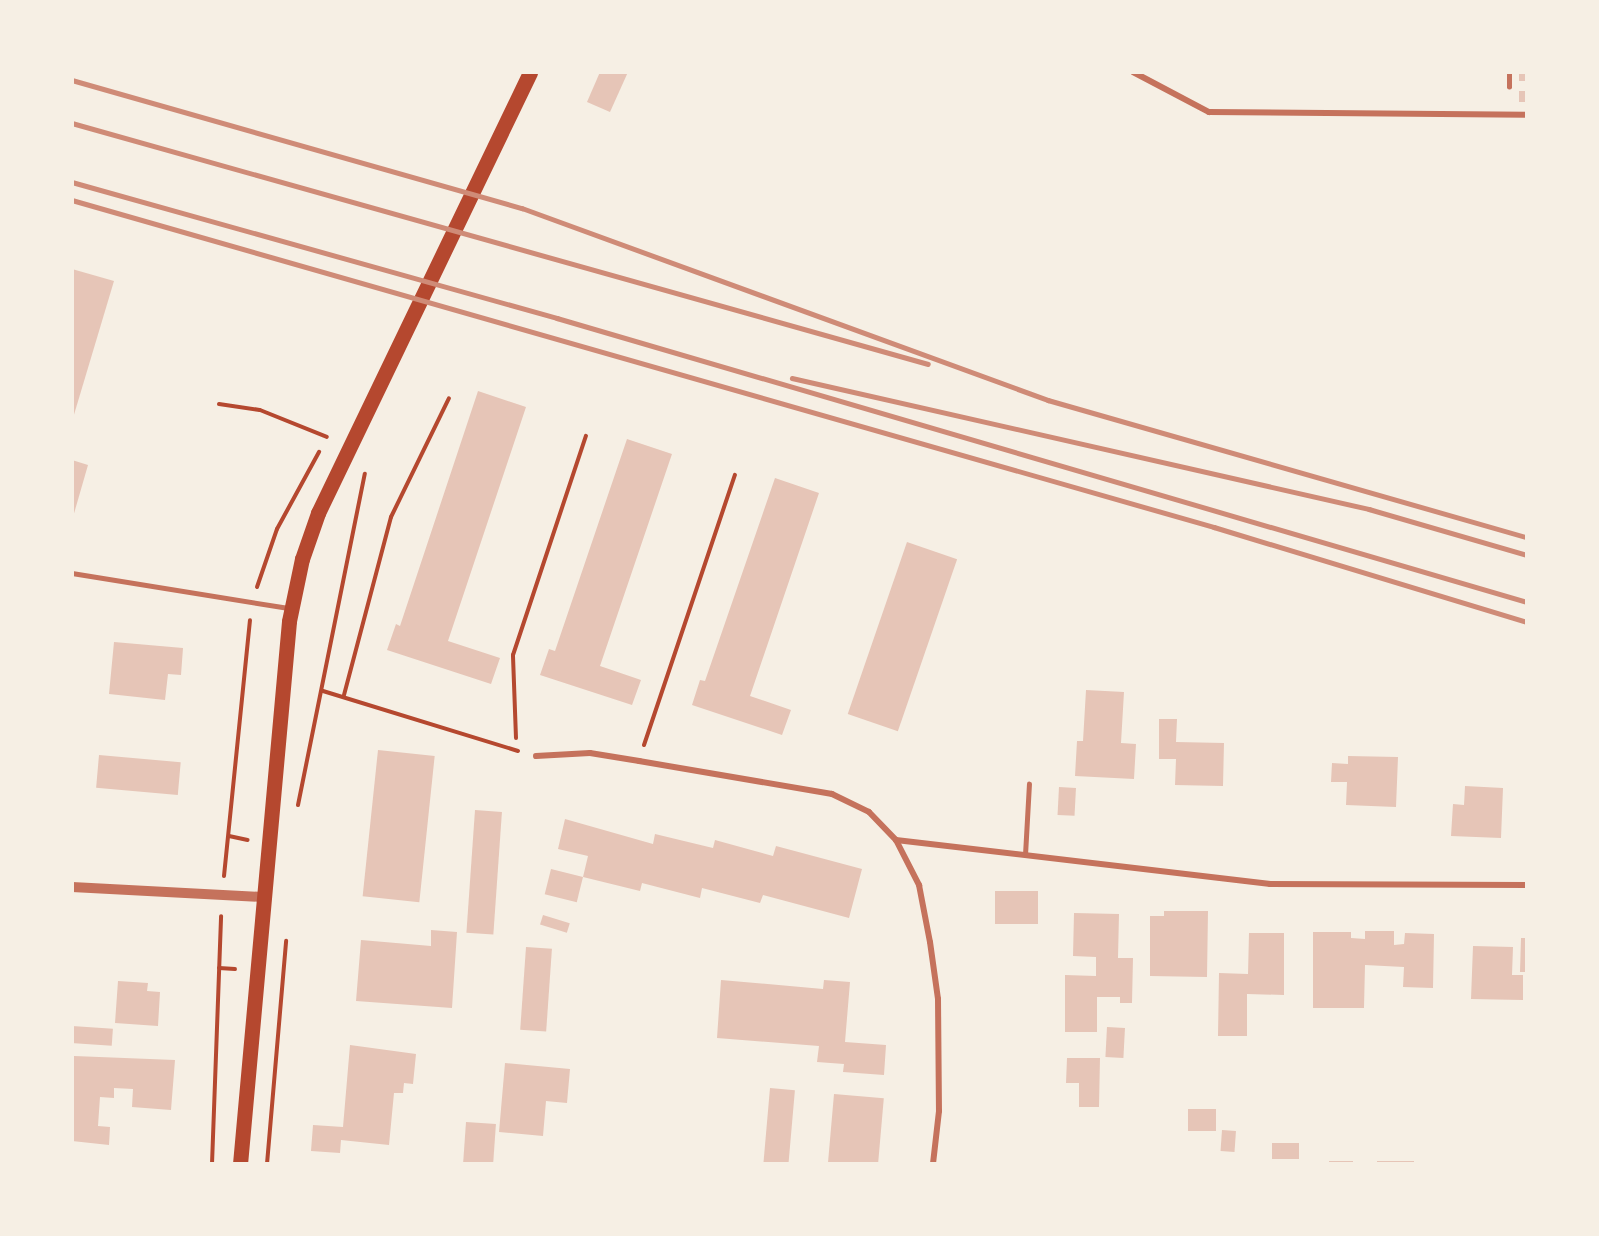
<!DOCTYPE html>
<style>
body{margin:0}
#map{position:relative;width:1599px;height:1236px;overflow:hidden;background:#f6efe4;font-family:Figtree,sans-serif}
div>[style]{position:absolute}
.building>*{inset:0;background:#e6c5b7;transform-origin:0 0}
.path>*{height:4px;margin:-2px;padding:0 2px;transform-origin:2px;border-radius:2px;background:#b5482f}
.service>*{height:4.5px;margin:-2.25px;padding:0 2.25px;transform-origin:2.25px;border-radius:2.25px;background:#c5725c}
.minor>*{height:6px;margin:-3px;padding:0 3px;transform-origin:3px;border-radius:3px;background:#c5725c}
.tertiary>*{height:10px;margin:-5px;padding:0 5px;transform-origin:5px;border-radius:5px;background:#c5725c}
.primary>*{height:15px;margin:-7.5px;padding:0 7.5px;transform-origin:7.5px;border-radius:7.5px;background:#b5482f}
.rail>*{height:4.5px;margin:-2.25px;padding:0 2.25px;transform-origin:2.25px;border-radius:2.25px;background:#cf8b77}
span{translate:-50% -50%;white-space:nowrap;text-align:center;line-height:1.15;-webkit-text-stroke:6px #f6efe4;paint-order:stroke}
.frame{position:absolute;inset:0;border:74px solid #f6efe4;pointer-events:none}
</style>
<div id="map">
<div class="building">
<div style="clip-path:polygon(600px 72px,628px 72px,610px 112px,587px 102px)"></div>
<div style="left:1519px;top:72px;width:8px;height:9px"></div>
<div style="left:1519px;top:91px;width:8px;height:11px"></div>
<div style="clip-path:polygon(72px 269px,114px 281px,73px 418px,72px 418px)"></div>
<div style="clip-path:polygon(478px 391px,526px 407px,448px 641px,500px 658px,491px 684px,387px 650px,396px 624px,400px 626px)"></div>
<div style="clip-path:polygon(627px 439px,672px 454px,600px 666px,641px 680px,632px 705px,540px 675px,549px 649px,555px 651px)"></div>
<div style="clip-path:polygon(72px 460px,88px 465px,73px 517px,72px 516px)"></div>
<div style="clip-path:polygon(775px 478px,819px 493px,750px 696px,791px 710px,782px 735px,692px 705px,700px 680px,705px 681px)"></div>
<div style="left:907px;top:542px;width:53px;height:182px;rotate:19deg"></div>
<div style="clip-path:polygon(114px 642px,183px 648px,181px 675px,168px 674px,165px 700px,109px 694px)"></div>
<div style="clip-path:polygon(1086px 690px,1124px 692px,1121px 743px,1136px 744px,1134px 779px,1075px 776px,1077px 741px,1083px 741px)"></div>
<div style="clip-path:polygon(1159px 719px,1177px 719px,1176px 742px,1224px 743px,1223px 786px,1175px 785px,1176px 759px,1159px 759px)"></div>
<div style="left:378px;top:750px;width:57px;height:147px;rotate:6deg"></div>
<div style="left:99px;top:755px;width:82px;height:33px;rotate:5deg"></div>
<div style="clip-path:polygon(1348px 756px,1398px 757px,1396px 807px,1346px 805px,1347px 782px,1331px 782px,1332px 763px,1348px 764px)"></div>
<div style="clip-path:polygon(1465px 786px,1503px 788px,1501px 838px,1451px 836px,1453px 804px,1464px 805px)"></div>
<div style="left:1059px;top:787px;width:17px;height:28px;rotate:3deg"></div>
<div style="left:475px;top:810px;width:27px;height:123px;rotate:4deg"></div>
<div style="clip-path:polygon(565px 819px,653px 844px,655px 834px,713px 848px,715px 840px,773px 856px,776px 846px,862px 869px,849px 918px,763px 895px,760px 903px,702px 888px,700px 898px,642px 883px,640px 891px,583px 877px,588px 856px,558px 849px)"></div>
<div style="left:551px;top:869px;width:33px;height:26px;rotate:14deg"></div>
<div style="left:995px;top:891px;width:43px;height:33px"></div>
<div style="clip-path:polygon(1164px 911px,1208px 911px,1207px 977px,1150px 976px,1150px 916px,1164px 916px)"></div>
<div style="clip-path:polygon(1074px 913px,1119px 914px,1118px 958px,1133px 958px,1132px 1003px,1120px 1003px,1120px 997px,1097px 997px,1097px 1032px,1065px 1032px,1065px 975px,1096px 976px,1096px 957px,1073px 956px)"></div>
<div style="left:543px;top:915px;width:28px;height:10px;rotate:17deg"></div>
<div style="clip-path:polygon(431px 930px,457px 932px,452px 1008px,356px 1001px,361px 940px,431px 946px)"></div>
<div style="clip-path:polygon(1365px 931px,1394px 931px,1394px 945px,1404px 944px,1405px 933px,1434px 934px,1433px 988px,1403px 987px,1404px 967px,1365px 965px,1364px 1008px,1313px 1008px,1313px 932px,1351px 932px,1351px 938px,1365px 939px)"></div>
<div style="clip-path:polygon(1249px 933px,1284px 933px,1284px 995px,1247px 994px,1247px 1036px,1218px 1036px,1219px 973px,1248px 974px)"></div>
<div style="clip-path:polygon(1521px 938px,1527px 938px,1527px 972px,1520px 972px)"></div>
<div style="clip-path:polygon(1473px 946px,1513px 947px,1512px 975px,1523px 975px,1523px 1000px,1471px 999px)"></div>
<div style="left:526px;top:947px;width:26px;height:83px;rotate:4deg"></div>
<div style="clip-path:polygon(721px 980px,823px 989px,824px 980px,850px 982px,845px 1042px,886px 1045px,884px 1075px,843px 1072px,844px 1064px,817px 1062px,819px 1046px,717px 1038px)"></div>
<div style="clip-path:polygon(118px 981px,148px 983px,147px 991px,160px 992px,158px 1026px,115px 1023px)"></div>
<div style="left:72px;top:1026px;width:41px;height:17px;rotate:4deg"></div>
<div style="left:1107px;top:1027px;width:18px;height:30px;rotate:3deg"></div>
<div style="clip-path:polygon(350px 1045px,416px 1054px,413px 1084px,404px 1083px,403px 1093px,394px 1093px,389px 1145px,341px 1140px,340px 1153px,311px 1151px,313px 1125px,343px 1127px)"></div>
<div style="clip-path:polygon(74px 1056px,175px 1060px,171px 1110px,132px 1107px,133px 1089px,114px 1088px,114px 1098px,100px 1097px,98px 1126px,110px 1127px,109px 1145px,72px 1141px)"></div>
<div style="clip-path:polygon(1067px 1058px,1100px 1058px,1099px 1107px,1079px 1107px,1079px 1083px,1066px 1083px)"></div>
<div style="clip-path:polygon(505px 1063px,570px 1069px,567px 1103px,546px 1101px,543px 1136px,499px 1132px)"></div>
<div style="left:770px;top:1088px;width:25px;height:76px;rotate:5deg"></div>
<div style="left:834px;top:1094px;width:50px;height:70px;rotate:5deg"></div>
<div style="left:1216px;top:1109px;width:22px;height:28px;rotate:90deg"></div>
<div style="left:466px;top:1122px;width:30px;height:40px;rotate:4deg"></div>
<div style="left:1222px;top:1130px;width:14px;height:21px;rotate:4deg"></div>
<div style="left:1272px;top:1143px;width:27px;height:16px"></div>
<div style="left:1329px;top:1161px;width:24px;height:3px"></div>
<div style="left:1377px;top:1161px;width:37px;height:3px"></div>
</div>
<div class="path">
<div style="left:219px;top:404px;width:41px;rotate:8.3deg"></div>
<div style="left:260px;top:410px;width:72px;rotate:21.9deg"></div>
<div style="left:257px;top:587px;width:61px;rotate:-71deg"></div>
<div style="left:277px;top:529px;width:88px;rotate:-61.4deg"></div>
<div style="left:323px;top:691px;width:204px;rotate:17.1deg"></div>
<div style="left:344px;top:695px;width:184px;rotate:-75.2deg"></div>
<div style="left:391px;top:517px;width:132px;rotate:-64deg"></div>
<div style="left:516px;top:738px;width:83px;rotate:-92.1deg"></div>
<div style="left:513px;top:655px;width:231px;rotate:-71.6deg"></div>
<div style="left:644px;top:745px;width:285px;rotate:-71.4deg"></div>
<div style="left:298px;top:805px;width:338px;rotate:-78.6deg"></div>
<div style="left:229px;top:836px;width:19px;rotate:12deg"></div>
<div style="left:224px;top:876px;width:257px;rotate:-84.2deg"></div>
<div style="left:219px;top:968px;width:16px;rotate:4deg"></div>
<div style="left:212px;top:1164px;width:248px;rotate:-87.9deg"></div>
<div style="left:267px;top:1164px;width:224px;rotate:-85.1deg"></div>
</div>
<div class="service">
<div style="left:1509px;top:87px;width:15px;rotate:-90deg"></div>
<div style="left:72px;top:573px;width:219px;rotate:9.2deg"></div>
<div style="left:1025px;top:855px;width:71px;rotate:-86.8deg"></div>
</div>
<div class="minor">
<div style="left:1133px;top:72px;width:86px;rotate:27.8deg"></div>
<div style="left:1209px;top:112px;width:318px;rotate:0.5deg"></div>
<div style="left:536px;top:756px;width:54px;rotate:-3.2deg"></div>
<div style="left:590px;top:753px;width:50px;rotate:9.3deg"></div>
<div style="left:639px;top:761px;width:196px;rotate:9.7deg"></div>
<div style="left:832px;top:794px;width:41px;rotate:25.9deg"></div>
<div style="left:869px;top:812px;width:39px;rotate:46deg"></div>
<div style="left:896px;top:840px;width:51px;rotate:62.9deg"></div>
<div style="left:919px;top:885px;width:58px;rotate:79.1deg"></div>
<div style="left:930px;top:942px;width:58px;rotate:82deg"></div>
<div style="left:938px;top:999px;width:112px;rotate:89.5deg"></div>
<div style="left:939px;top:1111px;width:53px;rotate:96.5deg"></div>
<div style="left:896px;top:840px;width:377px;rotate:6.7deg"></div>
<div style="left:1270px;top:884px;width:257px;rotate:0.2deg"></div>
</div>
<div class="tertiary">
<div style="left:72px;top:887px;width:191px;rotate:3deg"></div>
</div>
<div class="primary">
<div style="left:240px;top:1164px;width:545px;rotate:-84.84deg"></div>
<div style="left:289px;top:621px;width:63px;rotate:-78.2deg"></div>
<div style="left:302px;top:559px;width:49px;rotate:-70.8deg"></div>
<div style="left:318px;top:513px;width:489px;rotate:-64.3deg"></div>
</div>
<div class="rail">
<div style="left:72px;top:80px;width:468px;rotate:15.9deg"></div>
<div style="left:522px;top:208px;width:560px;rotate:20.05deg"></div>
<div style="left:1048px;top:400px;width:498px;rotate:16deg"></div>
<div style="left:72px;top:123px;width:889px;rotate:15.72deg"></div>
<div style="left:72px;top:182px;width:504px;rotate:15.66deg"></div>
<div style="left:557px;top:318px;width:1011px;rotate:16.32deg"></div>
<div style="left:72px;top:200px;width:1188px;rotate:15.98deg"></div>
<div style="left:1214px;top:527px;width:327px;rotate:16.9deg"></div>
<div style="left:792px;top:378px;width:592px;rotate:12.79deg"></div>
<div style="left:1369px;top:509px;width:165px;rotate:16.2deg"></div>
</div>
<div class="frame"></div>
</div>
